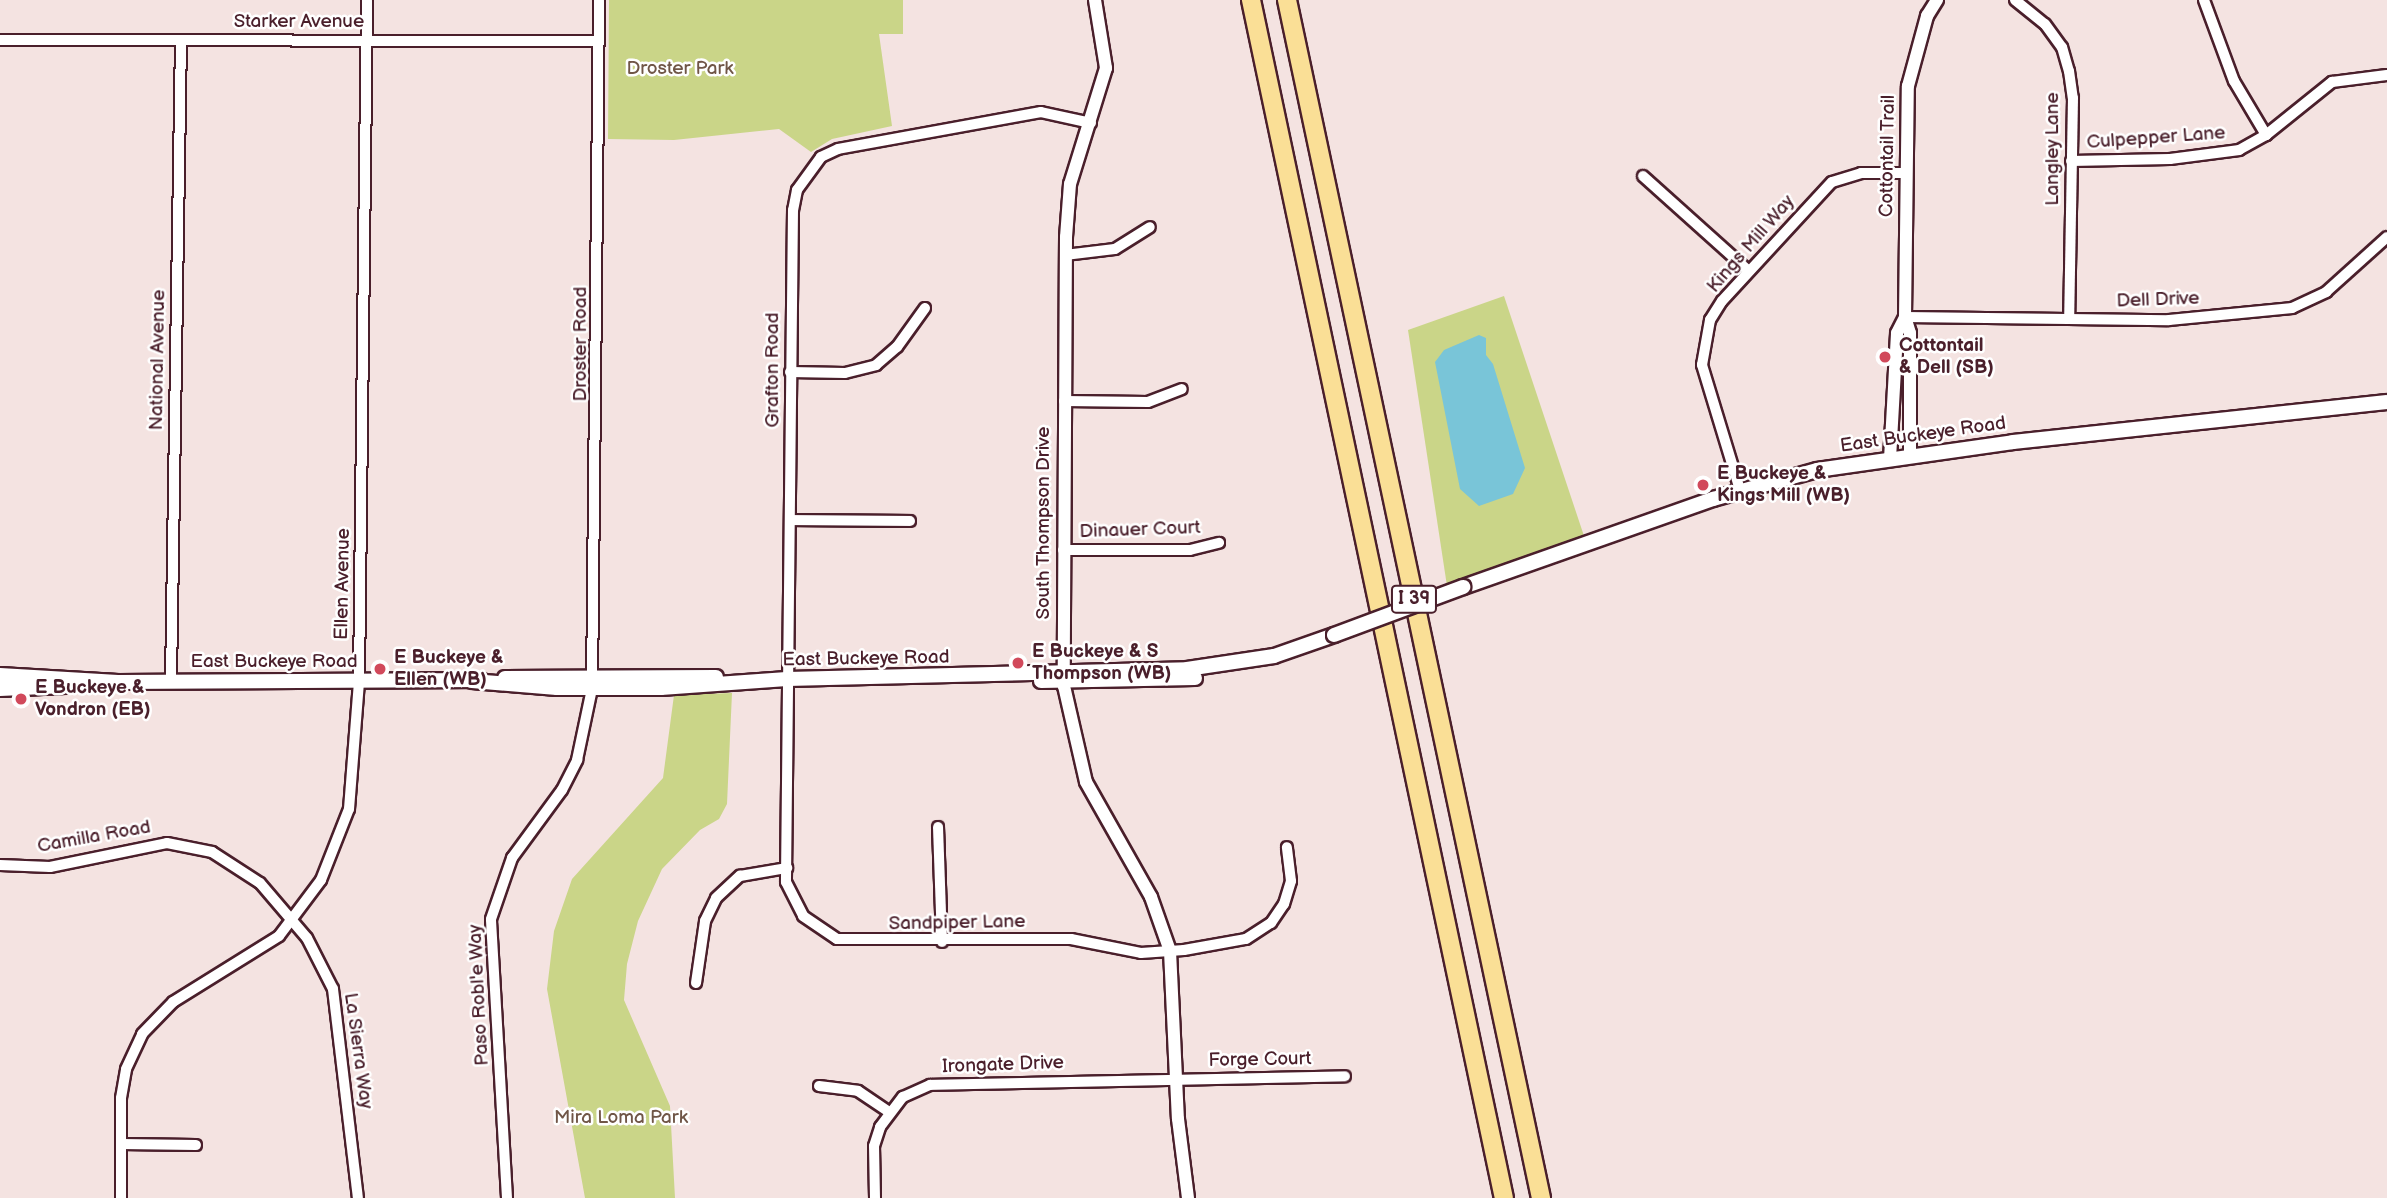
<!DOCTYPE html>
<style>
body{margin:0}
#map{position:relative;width:2387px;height:1198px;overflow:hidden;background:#f4e3e1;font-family:"Balsamiq Sans",sans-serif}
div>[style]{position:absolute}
.green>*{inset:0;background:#cad588}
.water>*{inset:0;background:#79c5d8}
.roads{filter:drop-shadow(2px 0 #4a1f2b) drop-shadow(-2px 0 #4a1f2b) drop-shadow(0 2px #4a1f2b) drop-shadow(0 -2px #4a1f2b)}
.minor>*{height:10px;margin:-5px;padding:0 5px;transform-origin:5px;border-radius:5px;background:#fff}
.tertiary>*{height:12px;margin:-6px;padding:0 6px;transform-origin:6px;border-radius:6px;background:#fff}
.secondary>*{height:14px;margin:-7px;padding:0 7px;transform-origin:7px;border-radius:7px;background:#fff}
.motorway>*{height:18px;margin:-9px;padding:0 9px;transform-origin:9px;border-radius:9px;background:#fadf96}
.bridges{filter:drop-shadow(2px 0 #4a1f2b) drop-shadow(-2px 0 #4a1f2b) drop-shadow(0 2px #4a1f2b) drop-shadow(0 -2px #4a1f2b)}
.secondary-bridge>*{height:14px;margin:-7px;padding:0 7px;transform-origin:7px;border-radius:7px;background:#fff}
.dots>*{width:19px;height:19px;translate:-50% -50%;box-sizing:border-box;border:4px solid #fff;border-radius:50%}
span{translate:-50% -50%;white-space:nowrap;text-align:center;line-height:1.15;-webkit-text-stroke:5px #fff;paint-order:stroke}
.shield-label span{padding:2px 5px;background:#fff;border:2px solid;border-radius:5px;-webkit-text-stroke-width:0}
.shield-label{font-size:18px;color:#4a1f2b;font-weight:700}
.street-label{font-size:19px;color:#4a1f2b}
.park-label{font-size:19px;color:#705647}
.poi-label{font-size:19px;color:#4a1f2b;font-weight:700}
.left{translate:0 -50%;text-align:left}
</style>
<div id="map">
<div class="green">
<div style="clip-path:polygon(609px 0,903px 0,903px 34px,879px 34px,892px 126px,832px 139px,811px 152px,779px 129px,674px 140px,608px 139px)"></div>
<div style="clip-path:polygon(1504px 296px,1584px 536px,1447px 586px,1408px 330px)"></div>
<div style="clip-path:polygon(732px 693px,727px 804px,719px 819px,700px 830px,662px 869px,638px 921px,627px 964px,624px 1000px,670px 1106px,675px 1198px,585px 1198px,547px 989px,554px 931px,572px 879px,663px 778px,674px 695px)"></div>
</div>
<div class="water">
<div style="clip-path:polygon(1479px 335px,1486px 338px,1486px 355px,1493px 364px,1525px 468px,1513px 494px,1479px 506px,1460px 489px,1435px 362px,1444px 350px)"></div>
</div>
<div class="roads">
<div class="minor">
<div style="left:2015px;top:0;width:38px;rotate:39deg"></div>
<div style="left:2045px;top:24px;width:29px;rotate:54deg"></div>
<div style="left:2062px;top:47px;width:25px;rotate:74deg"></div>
<div style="left:2069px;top:71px;width:27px;rotate:82deg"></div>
<div style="left:2073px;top:98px;width:221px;rotate:91deg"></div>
<div style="left:2204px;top:0;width:86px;rotate:69.7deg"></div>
<div style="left:2234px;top:81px;width:63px;rotate:59.3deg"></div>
<div style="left:0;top:40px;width:597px;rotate:0.1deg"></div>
<div style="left:1091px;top:123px;width:51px;rotate:-167.6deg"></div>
<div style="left:1041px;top:112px;width:206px;rotate:169.7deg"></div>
<div style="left:838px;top:149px;width:19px;rotate:155deg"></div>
<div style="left:821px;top:157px;width:41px;rotate:126deg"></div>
<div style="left:797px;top:190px;width:20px;rotate:101deg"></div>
<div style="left:793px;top:210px;width:672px;rotate:90.6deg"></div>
<div style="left:786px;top:882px;width:38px;rotate:63deg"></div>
<div style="left:803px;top:916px;width:41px;rotate:34.1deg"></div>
<div style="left:837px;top:939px;width:234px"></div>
<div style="left:1071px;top:939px;width:71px;rotate:11.3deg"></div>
<div style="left:1141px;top:953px;width:43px;rotate:-4deg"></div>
<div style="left:1184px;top:950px;width:63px;rotate:-10.1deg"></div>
<div style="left:1246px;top:939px;width:30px;rotate:-33deg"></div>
<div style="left:1271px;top:923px;width:23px;rotate:-56deg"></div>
<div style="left:1284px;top:904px;width:24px;rotate:-73deg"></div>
<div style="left:1291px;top:881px;width:34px;rotate:-97deg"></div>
<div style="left:2071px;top:161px;width:99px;rotate:-1.2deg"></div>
<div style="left:2170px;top:159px;width:70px;rotate:-7.4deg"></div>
<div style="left:2239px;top:150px;width:31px;rotate:-29deg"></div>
<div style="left:2266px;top:135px;width:85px;rotate:-38.8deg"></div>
<div style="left:2332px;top:82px;width:55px;rotate:-7.3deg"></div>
<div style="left:1643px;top:176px;width:142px;rotate:41.9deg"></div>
<div style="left:1065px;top:255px;width:50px;rotate:-6.8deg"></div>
<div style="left:1115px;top:249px;width:41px;rotate:-32.2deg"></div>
<div style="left:1905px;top:317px;width:264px;rotate:0.7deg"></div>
<div style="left:2169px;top:320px;width:124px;rotate:-5.6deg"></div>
<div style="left:2292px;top:308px;width:38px;rotate:-25deg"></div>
<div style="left:2326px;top:292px;width:82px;rotate:-42deg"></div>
<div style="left:790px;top:372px;width:55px;rotate:1deg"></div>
<div style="left:845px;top:373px;width:32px;rotate:-14deg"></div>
<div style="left:876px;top:365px;width:28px;rotate:-41deg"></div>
<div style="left:897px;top:347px;width:48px;rotate:-54.3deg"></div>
<div style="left:1064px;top:401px;width:84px;rotate:0.7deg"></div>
<div style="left:1148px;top:402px;width:36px;rotate:-21deg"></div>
<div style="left:1740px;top:490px;width:131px;rotate:-106.9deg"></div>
<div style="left:1702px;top:365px;width:46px;rotate:-79.9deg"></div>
<div style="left:1710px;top:320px;width:22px;rotate:-58deg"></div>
<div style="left:1722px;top:301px;width:162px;rotate:-47.3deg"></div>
<div style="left:1832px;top:182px;width:30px;rotate:-17deg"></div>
<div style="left:1861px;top:173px;width:46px"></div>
<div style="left:790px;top:520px;width:120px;rotate:0.5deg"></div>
<div style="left:1063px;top:550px;width:127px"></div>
<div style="left:1190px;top:550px;width:30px;rotate:-14deg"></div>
<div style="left:171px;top:681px;width:641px;rotate:-89.11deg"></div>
<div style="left:938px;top:827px;width:115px;rotate:88deg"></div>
<div style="left:0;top:865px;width:50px;rotate:2.3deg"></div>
<div style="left:50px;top:867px;width:119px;rotate:-11.6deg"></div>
<div style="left:167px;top:843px;width:46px;rotate:11.3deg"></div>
<div style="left:212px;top:852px;width:57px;rotate:32.9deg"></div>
<div style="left:260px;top:883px;width:72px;rotate:49.5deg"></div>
<div style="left:307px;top:938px;width:57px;rotate:63deg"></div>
<div style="left:333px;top:989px;width:210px;rotate:83.2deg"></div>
<div style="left:696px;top:983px;width:63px;rotate:-81.7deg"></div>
<div style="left:705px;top:921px;width:25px;rotate:-64deg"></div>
<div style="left:716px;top:898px;width:33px;rotate:-43deg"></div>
<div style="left:740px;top:876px;width:48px;rotate:-9.7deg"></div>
<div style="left:819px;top:1086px;width:39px;rotate:7deg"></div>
<div style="left:858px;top:1091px;width:36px;rotate:34deg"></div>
<div style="left:121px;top:1144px;width:75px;rotate:0.8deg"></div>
<div style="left:121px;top:1198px;width:100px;rotate:-90deg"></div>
<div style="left:121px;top:1098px;width:29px;rotate:-80deg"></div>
<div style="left:126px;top:1069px;width:38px;rotate:-65deg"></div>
<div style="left:142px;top:1034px;width:45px;rotate:-45.9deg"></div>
<div style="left:173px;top:1002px;width:125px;rotate:-31.9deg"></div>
<div style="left:279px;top:936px;width:70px;rotate:-53.1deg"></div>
<div style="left:321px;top:880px;width:76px;rotate:-68.5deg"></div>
<div style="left:349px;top:809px;width:128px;rotate:-85.5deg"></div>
<div style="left:359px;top:681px;width:681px;rotate:-89.33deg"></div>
<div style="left:507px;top:1198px;width:279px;rotate:-93.3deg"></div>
<div style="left:491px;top:919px;width:65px;rotate:-71deg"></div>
<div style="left:512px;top:858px;width:84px;rotate:-53.7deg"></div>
<div style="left:562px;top:790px;width:34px;rotate:-63deg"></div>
<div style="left:577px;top:760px;width:73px;rotate:-78.1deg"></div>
<div style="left:592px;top:689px;width:689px;rotate:-89.42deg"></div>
<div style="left:875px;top:1198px;width:52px;rotate:-91.1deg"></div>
<div style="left:874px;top:1146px;width:20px;rotate:-72deg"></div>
<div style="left:880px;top:1127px;width:38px;rotate:-53deg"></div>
<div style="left:903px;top:1097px;width:30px;rotate:-24deg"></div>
<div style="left:930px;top:1085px;width:415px;rotate:-1.2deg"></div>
</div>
<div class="tertiary">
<div style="left:1095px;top:0;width:69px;rotate:80.8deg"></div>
<div style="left:1106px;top:68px;width:121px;rotate:107.2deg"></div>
<div style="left:1070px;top:184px;width:53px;rotate:94.3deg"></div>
<div style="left:1066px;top:237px;width:449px;rotate:90.3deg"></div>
<div style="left:1064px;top:686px;width:98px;rotate:77.1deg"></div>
<div style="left:1086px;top:782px;width:132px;rotate:60.5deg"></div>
<div style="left:1151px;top:897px;width:57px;rotate:70.6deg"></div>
<div style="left:1170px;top:951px;width:168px;rotate:87.3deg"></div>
<div style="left:1178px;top:1119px;width:80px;rotate:82.8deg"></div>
<div style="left:1910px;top:456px;width:123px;rotate:-90deg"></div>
<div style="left:1910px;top:333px;width:17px;rotate:-107deg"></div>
<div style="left:1905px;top:317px;width:231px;rotate:-89.3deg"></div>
<div style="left:1908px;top:86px;width:73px;rotate:-74.8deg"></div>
<div style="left:1927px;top:16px;width:19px;rotate:-58deg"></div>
<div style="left:1890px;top:459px;width:126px;rotate:-86.8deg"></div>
<div style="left:1897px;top:333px;width:18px;rotate:-63deg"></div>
</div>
<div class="secondary">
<div style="left:1463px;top:587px;width:265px;rotate:-19.4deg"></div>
<div style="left:1713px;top:499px;width:108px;rotate:-15.6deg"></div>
<div style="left:1817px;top:470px;width:198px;rotate:-8.1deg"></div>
<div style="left:2013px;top:442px;width:376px;rotate:-6.1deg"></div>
<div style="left:0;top:675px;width:118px;rotate:3.4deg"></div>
<div style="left:118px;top:682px;width:363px;rotate:-0.3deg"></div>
<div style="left:505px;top:678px;width:211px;rotate:-0.3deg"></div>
<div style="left:472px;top:681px;width:85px;rotate:4.7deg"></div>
<div style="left:557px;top:688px;width:104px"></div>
<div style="left:661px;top:688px;width:126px;rotate:-4.1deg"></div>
<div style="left:787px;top:679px;width:400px;rotate:-1.4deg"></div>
<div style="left:1187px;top:669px;width:88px;rotate:-8.5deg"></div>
<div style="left:1274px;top:656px;width:64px;rotate:-19.3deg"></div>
<div style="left:1041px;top:681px;width:154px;rotate:-1.1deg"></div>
<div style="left:0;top:689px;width:65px;rotate:-2.6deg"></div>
</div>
<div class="motorway">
<div style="left:1251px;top:0;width:1224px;rotate:78.08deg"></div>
<div style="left:1287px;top:0;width:1225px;rotate:78.03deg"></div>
</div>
</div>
<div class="bridges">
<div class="secondary-bridge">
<div style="left:1334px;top:635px;width:138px;rotate:-20.4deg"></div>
</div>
</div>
<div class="dots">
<div style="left:1885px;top:357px;background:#d1495b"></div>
<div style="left:1703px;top:485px;background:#d1495b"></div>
<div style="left:1018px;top:663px;background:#d1495b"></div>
<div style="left:380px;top:669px;background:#d1495b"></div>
<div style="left:21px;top:699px;background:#d1495b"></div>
</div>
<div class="shield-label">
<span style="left:1414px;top:599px">I 39</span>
</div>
<div class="street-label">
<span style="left:299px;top:22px">Starker Avenue</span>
<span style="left:2156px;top:138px;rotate:-4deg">Culpepper Lane</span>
<span style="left:2053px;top:149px;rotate:-90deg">Langley Lane</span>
<span style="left:1888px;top:156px;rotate:-89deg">Cottontail Trail</span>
<span style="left:1751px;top:244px;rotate:-49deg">Kings Mill Way</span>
<span style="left:2158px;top:300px;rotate:-2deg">Dell Drive</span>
<span style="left:581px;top:344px;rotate:-90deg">Droster Road</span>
<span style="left:158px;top:360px;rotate:-89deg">National Avenue</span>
<span style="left:773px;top:370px;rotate:-90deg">Grafton Road</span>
<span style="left:1923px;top:435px;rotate:-8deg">East Buckeye Road</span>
<span style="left:1044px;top:523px;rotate:-90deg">South Thompson Drive</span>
<span style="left:1140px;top:530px;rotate:-2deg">Dinauer Court</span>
<span style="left:343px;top:584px;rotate:-89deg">Ellen Avenue</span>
<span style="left:866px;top:659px;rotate:-1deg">East Buckeye Road</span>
<span style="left:274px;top:662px">East Buckeye Road</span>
<span style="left:94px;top:837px;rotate:-10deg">Camilla Road</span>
<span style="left:957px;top:923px;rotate:-1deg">Sandpiper Lane</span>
<span style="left:479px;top:995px;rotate:-93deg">Paso Robl'e Way</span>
<span style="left:358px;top:1051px;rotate:82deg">La Sierra Way</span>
<span style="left:1260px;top:1060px;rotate:-1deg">Forge Court</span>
<span style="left:1003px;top:1065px;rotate:-2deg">Irongate Drive</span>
</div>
<div class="park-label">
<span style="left:680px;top:69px">Droster Park</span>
<span style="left:621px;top:1118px">Mira Loma Park</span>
</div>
<div class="poi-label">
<span class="left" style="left:1899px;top:357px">Cottontail<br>&amp; Dell (SB)</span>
<span class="left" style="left:1717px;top:485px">E Buckeye &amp;<br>Kings Mill (WB)</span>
<span class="left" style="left:1032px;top:663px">E Buckeye &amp; S<br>Thompson (WB)</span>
<span class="left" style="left:394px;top:669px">E Buckeye &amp;<br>Ellen (WB)</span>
<span class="left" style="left:35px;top:699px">E Buckeye &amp;<br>Vondron (EB)</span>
</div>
</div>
